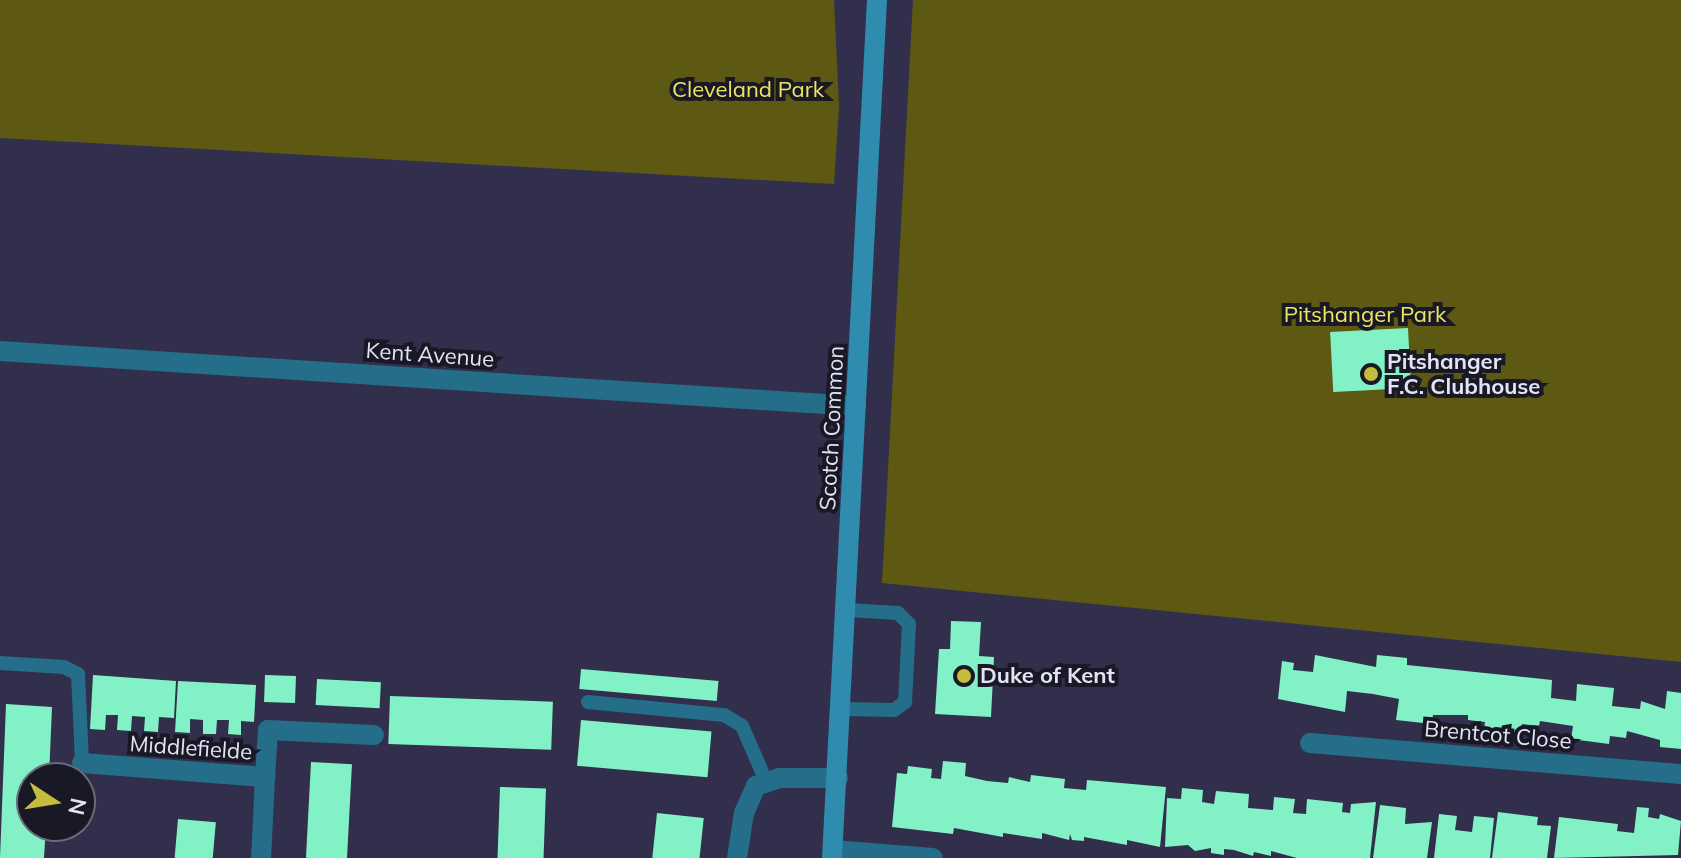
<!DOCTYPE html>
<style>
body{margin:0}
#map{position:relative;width:1681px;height:858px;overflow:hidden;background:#312f4c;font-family:Mulish,sans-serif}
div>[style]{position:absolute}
.green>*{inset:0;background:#5d5912}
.building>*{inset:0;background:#82f2c6;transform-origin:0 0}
.service>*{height:14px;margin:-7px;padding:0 7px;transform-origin:7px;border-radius:7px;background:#256e89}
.minor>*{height:20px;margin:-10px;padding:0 10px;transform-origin:10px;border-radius:10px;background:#256e89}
.secondary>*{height:20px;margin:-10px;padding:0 10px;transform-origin:10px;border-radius:10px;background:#2f8cae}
.dots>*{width:22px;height:22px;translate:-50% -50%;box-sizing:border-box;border:4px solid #191926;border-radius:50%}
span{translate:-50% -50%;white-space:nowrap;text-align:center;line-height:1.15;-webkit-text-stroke:8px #191926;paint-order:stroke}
.park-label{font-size:22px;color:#ece562}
.street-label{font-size:22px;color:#e3e3f5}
.poi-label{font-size:22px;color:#e3e3f5;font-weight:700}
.left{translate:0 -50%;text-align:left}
.north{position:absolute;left:16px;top:762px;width:80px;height:80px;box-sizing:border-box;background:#191926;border:2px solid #6a6a79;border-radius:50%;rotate:102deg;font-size:22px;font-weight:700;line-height:32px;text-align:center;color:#e3e3f5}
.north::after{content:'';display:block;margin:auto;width:28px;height:36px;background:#c4bc3e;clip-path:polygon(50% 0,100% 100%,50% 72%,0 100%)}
</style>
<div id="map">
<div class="green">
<div style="clip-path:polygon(0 0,834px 0,839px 106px,834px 184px,0 138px)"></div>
<div style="clip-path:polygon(913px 0,1681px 0,1681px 662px,882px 583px)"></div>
</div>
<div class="building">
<div style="left:1408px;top:328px;width:60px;height:78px;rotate:87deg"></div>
<div style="clip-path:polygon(951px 621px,981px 622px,979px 656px,994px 657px,991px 717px,935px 714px,939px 649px,950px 649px)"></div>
<div style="clip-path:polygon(1315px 655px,1376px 667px,1377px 655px,1407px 658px,1407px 665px,1552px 680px,1551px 698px,1576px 701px,1577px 684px,1614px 688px,1612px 706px,1640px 709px,1641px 701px,1665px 709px,1667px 691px,1681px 693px,1681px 749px,1660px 747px,1660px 740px,1627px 731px,1626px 738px,1610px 736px,1609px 744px,1571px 739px,1573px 726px,1540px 721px,1539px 726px,1522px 724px,1521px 734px,1484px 730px,1485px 722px,1468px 720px,1468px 715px,1433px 715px,1432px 724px,1396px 720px,1399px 699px,1373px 694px,1347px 691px,1345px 712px,1278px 699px,1282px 661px,1294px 663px,1293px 670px,1313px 672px)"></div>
<div style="left:581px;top:669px;width:138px;height:20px;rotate:5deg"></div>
<div style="clip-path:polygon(93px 675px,176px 681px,174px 718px,159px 717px,158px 732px,144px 731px,145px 717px,132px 716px,131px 731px,117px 730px,118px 715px,106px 715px,105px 730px,90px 729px)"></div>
<div style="left:265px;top:675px;width:31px;height:27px;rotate:2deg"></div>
<div style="left:317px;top:679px;width:64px;height:26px;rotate:3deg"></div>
<div style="clip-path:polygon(178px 681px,256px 685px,254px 722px,241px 721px,241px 735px,228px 734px,229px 720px,217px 720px,216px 734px,203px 734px,203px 720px,190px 719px,190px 733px,175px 732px)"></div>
<div style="left:390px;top:696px;width:163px;height:48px;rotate:2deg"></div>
<div style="clip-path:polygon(6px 704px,52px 707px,49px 778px,32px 778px,32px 826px,46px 826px,44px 858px,0 858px)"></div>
<div style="left:581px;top:720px;width:131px;height:46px;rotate:5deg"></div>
<div style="clip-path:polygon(943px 761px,966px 763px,965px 776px,987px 781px,1008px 783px,1009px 777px,1030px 782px,1031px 775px,1065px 779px,1064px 788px,1086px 790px,1087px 780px,1166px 787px,1160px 847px,1127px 840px,1127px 845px,1084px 837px,1084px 841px,1072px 840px,1070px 834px,1069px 840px,1042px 833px,1042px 839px,1003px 833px,1003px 837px,954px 828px,953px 834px,892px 827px,897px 773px,907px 774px,908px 766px,932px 769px,931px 778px,941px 779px)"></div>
<div style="left:311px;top:762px;width:41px;height:96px;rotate:3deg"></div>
<div style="left:500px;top:787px;width:46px;height:71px;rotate:2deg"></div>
<div style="clip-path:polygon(1182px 788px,1203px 790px,1202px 802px,1214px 804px,1216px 791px,1249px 794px,1248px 808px,1261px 809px,1273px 810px,1274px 797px,1295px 799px,1293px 813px,1306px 814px,1307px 799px,1343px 803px,1342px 812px,1350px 813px,1351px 804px,1376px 802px,1370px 858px,1297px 858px,1271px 851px,1271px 856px,1254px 852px,1253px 856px,1234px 850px,1224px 849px,1224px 855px,1211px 853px,1211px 848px,1195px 851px,1188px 845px,1165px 847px,1167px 798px,1181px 799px)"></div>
<div style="clip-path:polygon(1380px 805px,1406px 808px,1405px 824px,1432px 822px,1427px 858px,1373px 858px)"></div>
<div style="clip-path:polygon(1637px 807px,1649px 808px,1648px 817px,1659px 819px,1660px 814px,1681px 821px,1678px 855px,1554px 858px,1559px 817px,1618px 824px,1617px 831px,1634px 833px)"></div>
<div style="clip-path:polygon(1498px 812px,1538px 817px,1537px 825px,1551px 826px,1547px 858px,1492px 858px)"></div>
<div style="left:657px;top:813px;width:47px;height:45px;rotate:6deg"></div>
<div style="clip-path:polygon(1439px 814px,1457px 816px,1455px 830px,1472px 832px,1474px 816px,1494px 818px,1490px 858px,1434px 858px)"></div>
<div style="left:178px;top:819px;width:38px;height:39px;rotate:5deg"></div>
</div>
<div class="service">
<div style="left:0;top:663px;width:64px;rotate:3.6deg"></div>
<div style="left:64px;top:667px;width:16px;rotate:27deg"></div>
<div style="left:78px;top:674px;width:89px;rotate:87.4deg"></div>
<div style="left:588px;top:702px;width:137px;rotate:5.5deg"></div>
<div style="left:724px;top:715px;width:21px;rotate:31deg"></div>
<div style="left:742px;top:726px;width:60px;rotate:66.4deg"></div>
<div style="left:842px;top:709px;width:52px;rotate:1.1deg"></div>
<div style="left:894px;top:710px;width:14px;rotate:-36deg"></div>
<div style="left:905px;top:702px;width:78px;rotate:-87.1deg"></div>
<div style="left:909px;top:624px;width:16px;rotate:-135deg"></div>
<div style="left:898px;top:613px;width:51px;rotate:-176.6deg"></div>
</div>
<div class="minor">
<div style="left:0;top:351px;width:858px;rotate:3.68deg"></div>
<div style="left:1310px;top:743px;width:372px;rotate:4.8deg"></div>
<div style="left:82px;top:763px;width:184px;rotate:4.4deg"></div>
<div style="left:265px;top:777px;width:81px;rotate:92.8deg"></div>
<div style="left:265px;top:777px;width:47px;rotate:-86.3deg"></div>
<div style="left:268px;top:730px;width:106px;rotate:2.7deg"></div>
<div style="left:833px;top:850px;width:100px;rotate:4.6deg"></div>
<div style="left:737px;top:858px;width:46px;rotate:-81.2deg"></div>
<div style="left:744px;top:813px;width:30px;rotate:-66deg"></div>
<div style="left:756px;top:786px;width:24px;rotate:-19deg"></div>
<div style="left:779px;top:778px;width:59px"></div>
</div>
<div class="secondary">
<div style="left:832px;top:858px;width:859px;rotate:-87deg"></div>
</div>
<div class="dots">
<div style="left:1371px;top:374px;background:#c4bc3e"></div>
<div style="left:964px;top:676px;background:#c4bc3e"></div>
</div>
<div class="park-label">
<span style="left:748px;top:90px">Cleveland Park</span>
<span style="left:1365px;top:315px">Pitshanger Park</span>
</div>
<div class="street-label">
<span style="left:430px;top:355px;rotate:4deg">Kent Avenue</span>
<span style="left:832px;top:428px;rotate:-87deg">Scotch Common</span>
<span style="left:1498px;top:735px;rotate:5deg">Brentcot Close</span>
<span style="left:191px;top:748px;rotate:4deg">Middlefielde</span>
</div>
<div class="poi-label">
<span class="left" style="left:1387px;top:374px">Pitshanger<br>F.C. Clubhouse</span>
<span class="left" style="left:980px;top:676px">Duke of Kent</span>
</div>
<div class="north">N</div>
</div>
